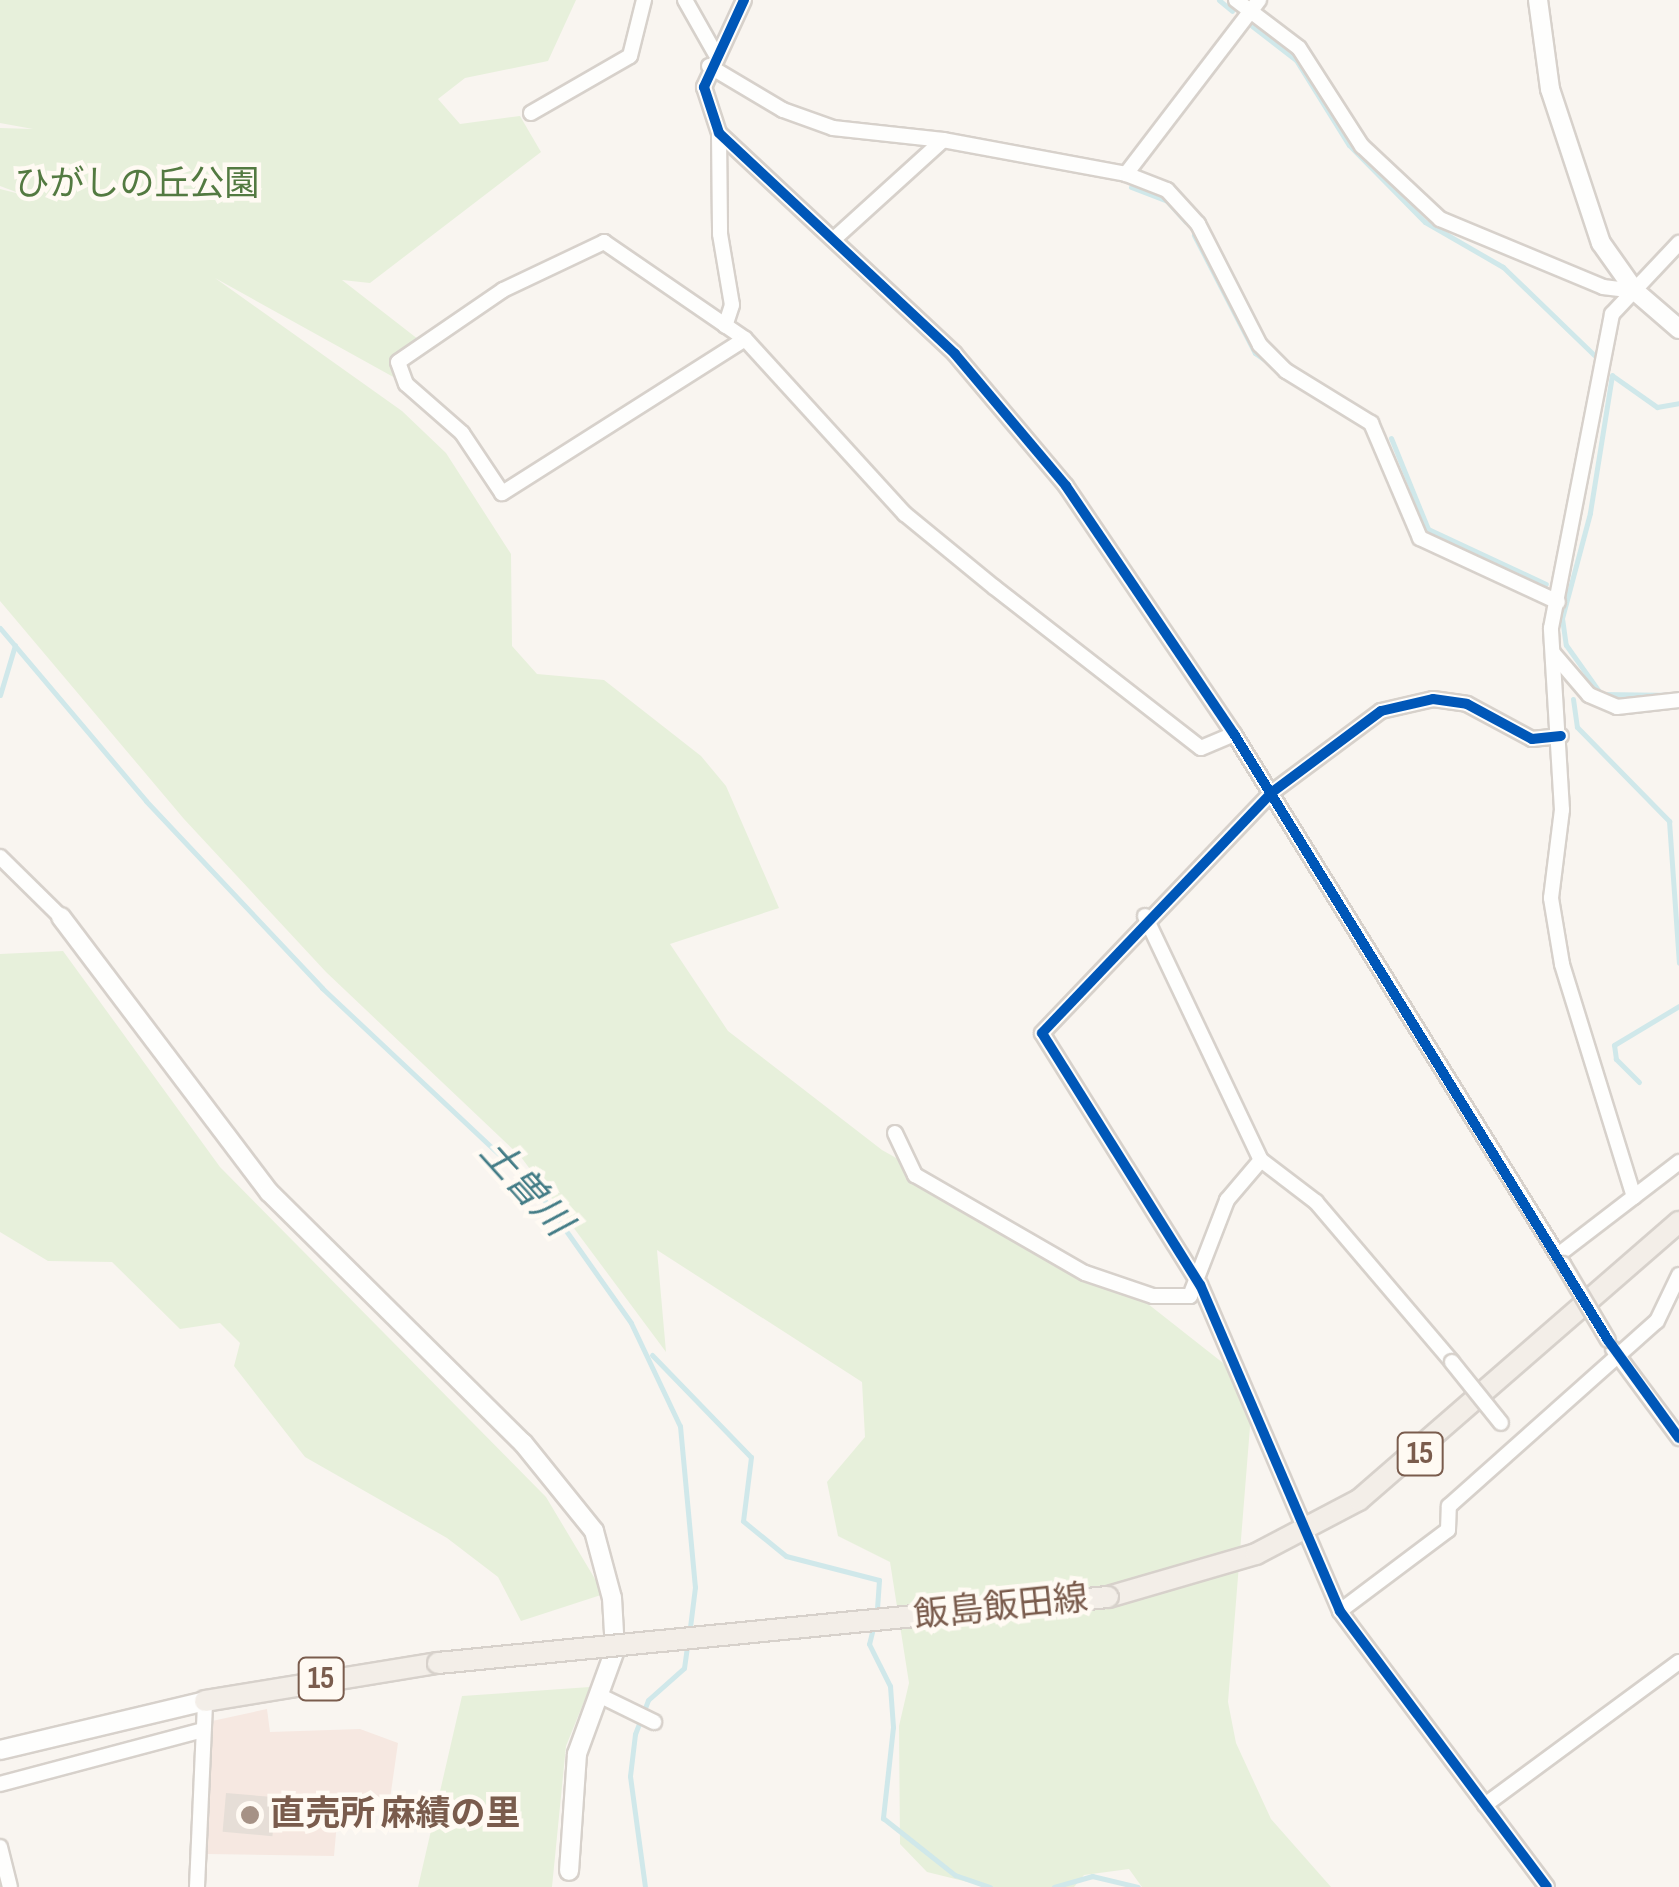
<!DOCTYPE html>
<meta charset="utf-8">
<style>
body{margin:0}
#map{position:relative;width:1679px;height:1887px;overflow:hidden;background:#f9f5f0;font-family:"Sofia Sans Condensed","Noto Sans JP",sans-serif}
div>[style]{position:absolute}
.commercial>*{inset:0;background:#f6e8e1}
.green>*{inset:0;background:#e7f0db}
.stream>*{height:5px;margin:-2.5px;padding:0 2.5px;transform-origin:2.5px;border-radius:2.5px;background:#d0e8ea}
.building>*{inset:0;background:#e6ded7;transform-origin:0 0}
.roads{filter:drop-shadow(2px 0 #d7d1cb) drop-shadow(-2px 0 #d7d1cb) drop-shadow(0 2px #d7d1cb) drop-shadow(0 -2px #d7d1cb)}
.minor>*{height:14px;margin:-7px;padding:0 7px;transform-origin:7px;border-radius:7px;background:#fefefd}
.tertiary>*{height:18px;margin:-9px;padding:0 9px;transform-origin:9px;border-radius:9px;background:#fefefd}
.primary>*{height:20px;margin:-10px;padding:0 10px;transform-origin:10px;border-radius:10px;background:#f3eee8}
.bridges{filter:drop-shadow(2px 0 #d7d1cb) drop-shadow(-2px 0 #d7d1cb) drop-shadow(0 2px #d7d1cb) drop-shadow(0 -2px #d7d1cb)}
.minor-bridge>*{height:14px;margin:-7px;padding:0 7px;transform-origin:7px;border-radius:7px;background:#fefefd}
.primary-bridge>*{height:20px;margin:-10px;padding:0 10px;transform-origin:10px;border-radius:10px;background:#f3eee8}
.cycleway>*{height:10px;margin:-5px;padding:0 5px;transform-origin:5px;border-radius:5px;background:#0057b8}
.dots>*{width:28px;height:28px;translate:-50% -50%;box-sizing:border-box;border:5px solid #fffaf3;border-radius:50%}
span{translate:-50% -50%;white-space:nowrap;text-align:center;line-height:1.15;-webkit-text-stroke:9px #fffaf3;paint-order:stroke}
.shield-label span{padding:2px 8px;background:#fffaf3;border:2px solid;border-radius:8px;-webkit-text-stroke-width:0}
.shield-label{font-size:32px;color:#7a5c4d;font-weight:700}
.park-label{font-size:35px;color:#537a41}
.street-label{font-size:35px;color:#7a5c4d}
.poi-label{font-size:35px;color:#7a5c4d;font-weight:700}
.left{translate:0 -50%;text-align:left}
.water-label{font-size:38px;color:#437c86;font-style:italic}
</style>
<div id="map">
<div class="commercial">
<div style="clip-path:polygon(267px 1709px,270px 1732px,360px 1729px,398px 1743px,390px 1799px,339px 1799px,334px 1856px,207px 1854px,212px 1721px)"></div>
</div>
<div class="green">
<div style="clip-path:polygon(0 0,576px 0,548px 61px,465px 78px,438px 99px,460px 124px,520px 116px,541px 152px,370px 283px,342px 280px,423px 343px,398px 362px,406px 384px,215px 278px,402px 411px,446px 453px,511px 554px,512px 646px,537px 674px,604px 680px,701px 756px,726px 786px,779px 908px,670px 944px,728px 1031px,882px 1150px,1129px 1289px,1237px 1374px,1252px 1402px,1228px 1702px,1236px 1743px,1271px 1819px,1331px 1887px,1142px 1887px,1129px 1869px,1084px 1875px,1074px 1887px,988px 1887px,927px 1872px,900px 1844px,899px 1726px,909px 1683px,890px 1562px,838px 1536px,827px 1482px,865px 1437px,862px 1382px,657px 1250px,666px 1352px,521px 1157px,326px 972px,184px 819px,0 601px,0 189px,24px 195px,0 186px,0 128px,33px 129px,0 123px)"></div>
<div style="clip-path:polygon(63px 951px,220px 1167px,546px 1497px,604px 1594px,521px 1621px,498px 1577px,447px 1538px,305px 1457px,234px 1366px,240px 1343px,220px 1323px,180px 1329px,112px 1262px,48px 1261px,0 1232px,0 954px)"></div>
<div style="clip-path:polygon(590px 1687px,566px 1746px,552px 1887px,418px 1887px,462px 1696px)"></div>
</div>
<div class="stream">
<div style="left:1219px;top:0;width:17px;rotate:40deg"></div>
<div style="left:1252px;top:26px;width:56px;rotate:37.7deg"></div>
<div style="left:1296px;top:60px;width:100px;rotate:58.1deg"></div>
<div style="left:1349px;top:145px;width:108px;rotate:45.4deg"></div>
<div style="left:1425px;top:222px;width:90px;rotate:30deg"></div>
<div style="left:1503px;top:267px;width:127px;rotate:44deg"></div>
<div style="left:1131px;top:187px;width:39px;rotate:21deg"></div>
<div style="left:1167px;top:201px;width:28px;rotate:48deg"></div>
<div style="left:1194px;top:235px;width:133px;rotate:62.7deg"></div>
<div style="left:1255px;top:353px;width:85px;rotate:35.4deg"></div>
<div style="left:1612px;top:375px;width:140px;rotate:99.1deg"></div>
<div style="left:1590px;top:513px;width:109px;rotate:104.9deg"></div>
<div style="left:1562px;top:618px;width:27px;rotate:82deg"></div>
<div style="left:1566px;top:645px;width:60px;rotate:54.5deg"></div>
<div style="left:1601px;top:694px;width:78px;rotate:0.7deg"></div>
<div style="left:1613px;top:376px;width:54px;rotate:35.2deg"></div>
<div style="left:1657px;top:407px;width:22px;rotate:-10deg"></div>
<div style="left:1391px;top:438px;width:98px;rotate:67.9deg"></div>
<div style="left:1428px;top:529px;width:130px;rotate:25deg"></div>
<div style="left:0;top:628px;width:226px;rotate:49.8deg"></div>
<div style="left:146px;top:801px;width:257px;rotate:46.7deg"></div>
<div style="left:322px;top:988px;width:296px;rotate:43.2deg"></div>
<div style="left:538px;top:1191px;width:161px;rotate:54.8deg"></div>
<div style="left:631px;top:1323px;width:114px;rotate:64.6deg"></div>
<div style="left:680px;top:1426px;width:162px;rotate:84.7deg"></div>
<div style="left:695px;top:1587px;width:48px;rotate:97.1deg"></div>
<div style="left:0;top:695px;width:52px;rotate:-73.3deg"></div>
<div style="left:1573px;top:699px;width:28px;rotate:82deg"></div>
<div style="left:1577px;top:727px;width:132px;rotate:45.6deg"></div>
<div style="left:1669px;top:821px;width:142px;rotate:86deg"></div>
<div style="left:1639px;top:1082px;width:33px;rotate:-135deg"></div>
<div style="left:1616px;top:1059px;width:14px;rotate:-98deg"></div>
<div style="left:1614px;top:1045px;width:76px;rotate:-31deg"></div>
<div style="left:652px;top:1355px;width:142px;rotate:45.9deg"></div>
<div style="left:751px;top:1457px;width:64px;rotate:97.1deg"></div>
<div style="left:743px;top:1521px;width:55px;rotate:39.1deg"></div>
<div style="left:786px;top:1556px;width:96px;rotate:14.5deg"></div>
<div style="left:879px;top:1580px;width:32px;rotate:94deg"></div>
<div style="left:873px;top:1628px;width:16px;rotate:104deg"></div>
<div style="left:869px;top:1644px;width:47px;rotate:63.4deg"></div>
<div style="left:890px;top:1686px;width:41px;rotate:85.8deg"></div>
<div style="left:893px;top:1727px;width:92px;rotate:96.3deg"></div>
<div style="left:883px;top:1818px;width:92px;rotate:38.4deg"></div>
<div style="left:955px;top:1875px;width:37px;rotate:19deg"></div>
<div style="left:645px;top:1887px;width:112px;rotate:-97.7deg"></div>
<div style="left:630px;top:1776px;width:42px;rotate:-83.2deg"></div>
<div style="left:635px;top:1734px;width:36px;rotate:-69deg"></div>
<div style="left:648px;top:1700px;width:48px;rotate:-41.6deg"></div>
<div style="left:684px;top:1668px;width:22px;rotate:-82deg"></div>
<div style="left:1054px;top:1887px;width:40px;rotate:-16deg"></div>
<div style="left:1092px;top:1876px;width:47px;rotate:13.4deg"></div>
</div>
<div class="building">
<div style="left:226px;top:1793px;width:50px;height:39px;rotate:5deg"></div>
</div>
<div class="roads">
<div class="minor">
<div style="left:685px;top:0;width:61px;rotate:60.5deg"></div>
<div style="left:744px;top:0;width:96px;rotate:114.7deg"></div>
<div style="left:704px;top:87px;width:48px;rotate:71.9deg"></div>
<div style="left:719px;top:133px;width:323px;rotate:43.1deg"></div>
<div style="left:955px;top:354px;width:172px;rotate:49.9deg"></div>
<div style="left:1066px;top:486px;width:300px;rotate:55.9deg"></div>
<div style="left:1234px;top:734px;width:624px;rotate:58.17deg"></div>
<div style="left:1236px;top:0;width:79px;rotate:37.3deg"></div>
<div style="left:1299px;top:48px;width:117px;rotate:57.3deg"></div>
<div style="left:1362px;top:146px;width:107px;rotate:43.1deg"></div>
<div style="left:1440px;top:219px;width:177px;rotate:22.6deg"></div>
<div style="left:1603px;top:287px;width:31px;rotate:7deg"></div>
<div style="left:709px;top:66px;width:86px;rotate:30.7deg"></div>
<div style="left:783px;top:110px;width:53px;rotate:19.8deg"></div>
<div style="left:833px;top:128px;width:111px;rotate:6.2deg"></div>
<div style="left:943px;top:140px;width:186px;rotate:10.5deg"></div>
<div style="left:1126px;top:174px;width:44px;rotate:21.3deg"></div>
<div style="left:1167px;top:190px;width:46px;rotate:47.6deg"></div>
<div style="left:1198px;top:224px;width:136px;rotate:62.9deg"></div>
<div style="left:1260px;top:345px;width:37px;rotate:45deg"></div>
<div style="left:1286px;top:371px;width:100px;rotate:31.5deg"></div>
<div style="left:1371px;top:423px;width:125px;rotate:66.9deg"></div>
<div style="left:1420px;top:538px;width:152px;rotate:24.9deg"></div>
<div style="left:531px;top:113px;width:114px;rotate:-29.9deg"></div>
<div style="left:630px;top:56px;width:58px;rotate:-76deg"></div>
<div style="left:719px;top:133px;width:101px;rotate:89.4deg"></div>
<div style="left:720px;top:234px;width:72px;rotate:80.4deg"></div>
<div style="left:732px;top:305px;width:22px;rotate:108deg"></div>
<div style="left:1126px;top:174px;width:219px;rotate:-52.6deg"></div>
<div style="left:834px;top:239px;width:147px;rotate:-42.2deg"></div>
<div style="left:745px;top:339px;width:288px;rotate:147.6deg"></div>
<div style="left:502px;top:493px;width:72px;rotate:-123.7deg"></div>
<div style="left:462px;top:433px;width:74px;rotate:-138.8deg"></div>
<div style="left:406px;top:384px;width:23px;rotate:-110deg"></div>
<div style="left:398px;top:362px;width:127px;rotate:-34.4deg"></div>
<div style="left:503px;top:290px;width:112px;rotate:-25.4deg"></div>
<div style="left:604px;top:242px;width:171px;rotate:34.5deg"></div>
<div style="left:745px;top:339px;width:237px;rotate:47.6deg"></div>
<div style="left:905px;top:514px;width:115px;rotate:39.4deg"></div>
<div style="left:994px;top:587px;width:262px;rotate:37.9deg"></div>
<div style="left:1201px;top:748px;width:36px;rotate:-23deg"></div>
<div style="left:1553px;top:653px;width:55px;rotate:49.4deg"></div>
<div style="left:1589px;top:695px;width:30px;rotate:23deg"></div>
<div style="left:1617px;top:707px;width:62px;rotate:-6.4deg"></div>
<div style="left:0;top:857px;width:86px;rotate:44.5deg"></div>
<div style="left:1145px;top:916px;width:270px;rotate:64.6deg"></div>
<div style="left:1261px;top:1160px;width:69px;rotate:37.4deg"></div>
<div style="left:1316px;top:1202px;width:210px;rotate:49.6deg"></div>
<div style="left:895px;top:1133px;width:47px;rotate:64.5deg"></div>
<div style="left:915px;top:1175px;width:196px;rotate:30deg"></div>
<div style="left:1085px;top:1273px;width:72px;rotate:18.7deg"></div>
<div style="left:1153px;top:1296px;width:37px"></div>
<div style="left:1190px;top:1296px;width:103px;rotate:-68.9deg"></div>
<div style="left:1227px;top:1200px;width:52px;rotate:-49.6deg"></div>
<div style="left:1634px;top:1197px;width:244px;rotate:-107.2deg"></div>
<div style="left:1562px;top:964px;width:67px;rotate:-99.5deg"></div>
<div style="left:1551px;top:898px;width:89px;rotate:-82.9deg"></div>
<div style="left:1562px;top:810px;width:182px;rotate:-93.5deg"></div>
<div style="left:1551px;top:628px;width:320px;rotate:-79deg"></div>
<div style="left:1612px;top:314px;width:98px;rotate:-46.7deg"></div>
<div style="left:1558px;top:1255px;width:153px;rotate:-37.5deg"></div>
<div style="left:1613px;top:1349px;width:111px;rotate:53.4deg"></div>
<div style="left:1340px;top:1611px;width:135px;rotate:-36.9deg"></div>
<div style="left:1448px;top:1530px;width:24px;rotate:-88deg"></div>
<div style="left:1449px;top:1506px;width:278px;rotate:-41.7deg"></div>
<div style="left:1657px;top:1321px;width:51px;rotate:-64.4deg"></div>
<div style="left:603px;top:1697px;width:57px;rotate:26.1deg"></div>
<div style="left:0;top:1784px;width:210px;rotate:-14.9deg"></div>
<div style="left:1485px;top:1805px;width:241px;rotate:-36.4deg"></div>
<div style="left:0;top:1847px;width:41px;rotate:76deg"></div>
<div style="left:197px;top:1887px;width:186px;rotate:-87.5deg"></div>
<div style="left:1547px;top:1887px;width:345px;rotate:-126.9deg"></div>
<div style="left:1340px;top:1611px;width:355px;rotate:-113.2deg"></div>
<div style="left:1200px;top:1285px;width:297px;rotate:-122.1deg"></div>
<div style="left:1042px;top:1033px;width:332px;rotate:-46.3deg"></div>
<div style="left:1271px;top:793px;width:137px;rotate:-36.7deg"></div>
<div style="left:1381px;top:711px;width:53px;rotate:-13deg"></div>
<div style="left:1433px;top:699px;width:34px;rotate:8deg"></div>
<div style="left:1467px;top:704px;width:74px;rotate:28.3deg"></div>
<div style="left:1532px;top:739px;width:29px;rotate:-6deg"></div>
</div>
<div class="tertiary">
<div style="left:1538px;top:0;width:90px;rotate:82.3deg"></div>
<div style="left:1550px;top:89px;width:162px;rotate:71.7deg"></div>
<div style="left:1601px;top:243px;width:59px;rotate:54.7deg"></div>
<div style="left:1635px;top:291px;width:58px;rotate:40.8deg"></div>
<div style="left:61px;top:917px;width:345px;rotate:52.9deg"></div>
<div style="left:269px;top:1192px;width:357px;rotate:44.7deg"></div>
<div style="left:523px;top:1443px;width:113px;rotate:51.1deg"></div>
<div style="left:594px;top:1531px;width:69px;rotate:75deg"></div>
<div style="left:612px;top:1598px;width:52px;rotate:86.7deg"></div>
<div style="left:615px;top:1650px;width:111px;rotate:110.1deg"></div>
<div style="left:577px;top:1754px;width:117px;rotate:93.9deg"></div>
<div style="left:0;top:1750px;width:211px;rotate:-13.4deg"></div>
</div>
<div class="primary">
<div style="left:1108px;top:1597px;width:154px;rotate:-16.2deg"></div>
<div style="left:1256px;top:1554px;width:116px;rotate:-27.7deg"></div>
<div style="left:1359px;top:1500px;width:424px;rotate:-41deg"></div>
<div style="left:205px;top:1701px;width:236px;rotate:-9.3deg"></div>
</div>
</div>
<div class="bridges">
<div class="minor-bridge">
<div style="left:1563px;top:1264px;width:88px;rotate:59.4deg"></div>
<div style="left:1452px;top:1362px;width:78px;rotate:51.2deg"></div>
</div>
<div class="primary-bridge">
<div style="left:438px;top:1663px;width:673px;rotate:-5.63deg"></div>
</div>
</div>
<div class="cycleway">
<div style="left:744px;top:0;width:96px;rotate:114.7deg"></div>
<div style="left:704px;top:87px;width:48px;rotate:71.9deg"></div>
<div style="left:719px;top:133px;width:323px;rotate:43.1deg"></div>
<div style="left:955px;top:354px;width:172px;rotate:49.9deg"></div>
<div style="left:1066px;top:486px;width:300px;rotate:55.9deg"></div>
<div style="left:1234px;top:734px;width:712px;rotate:58.32deg"></div>
<div style="left:1608px;top:1340px;width:121px;rotate:54.1deg"></div>
<div style="left:1547px;top:1887px;width:345px;rotate:-126.9deg"></div>
<div style="left:1340px;top:1611px;width:355px;rotate:-113.2deg"></div>
<div style="left:1200px;top:1285px;width:297px;rotate:-122.1deg"></div>
<div style="left:1042px;top:1033px;width:332px;rotate:-46.3deg"></div>
<div style="left:1271px;top:793px;width:137px;rotate:-36.7deg"></div>
<div style="left:1381px;top:711px;width:53px;rotate:-13deg"></div>
<div style="left:1433px;top:699px;width:34px;rotate:8deg"></div>
<div style="left:1467px;top:704px;width:74px;rotate:28.3deg"></div>
<div style="left:1532px;top:739px;width:29px;rotate:-6deg"></div>
</div>
<div class="dots">
<div style="left:250px;top:1815px;background:#a69286"></div>
</div>
<div class="shield-label">
<span style="left:1420px;top:1454px">15</span>
<span style="left:321px;top:1679px">15</span>
</div>
<div class="park-label">
<span style="left:137px;top:185px">ひがしの丘公園</span>
</div>
<div class="street-label">
<span style="left:1001px;top:1608px;rotate:-6deg">飯島飯田線</span>
</div>
<div class="poi-label">
<span class="left" style="left:270px;top:1815px">直売所 麻績の里</span>
</div>
<div class="water-label">
<span style="left:525px;top:1188px;rotate:48deg">土曽川</span>
</div>
</div>
